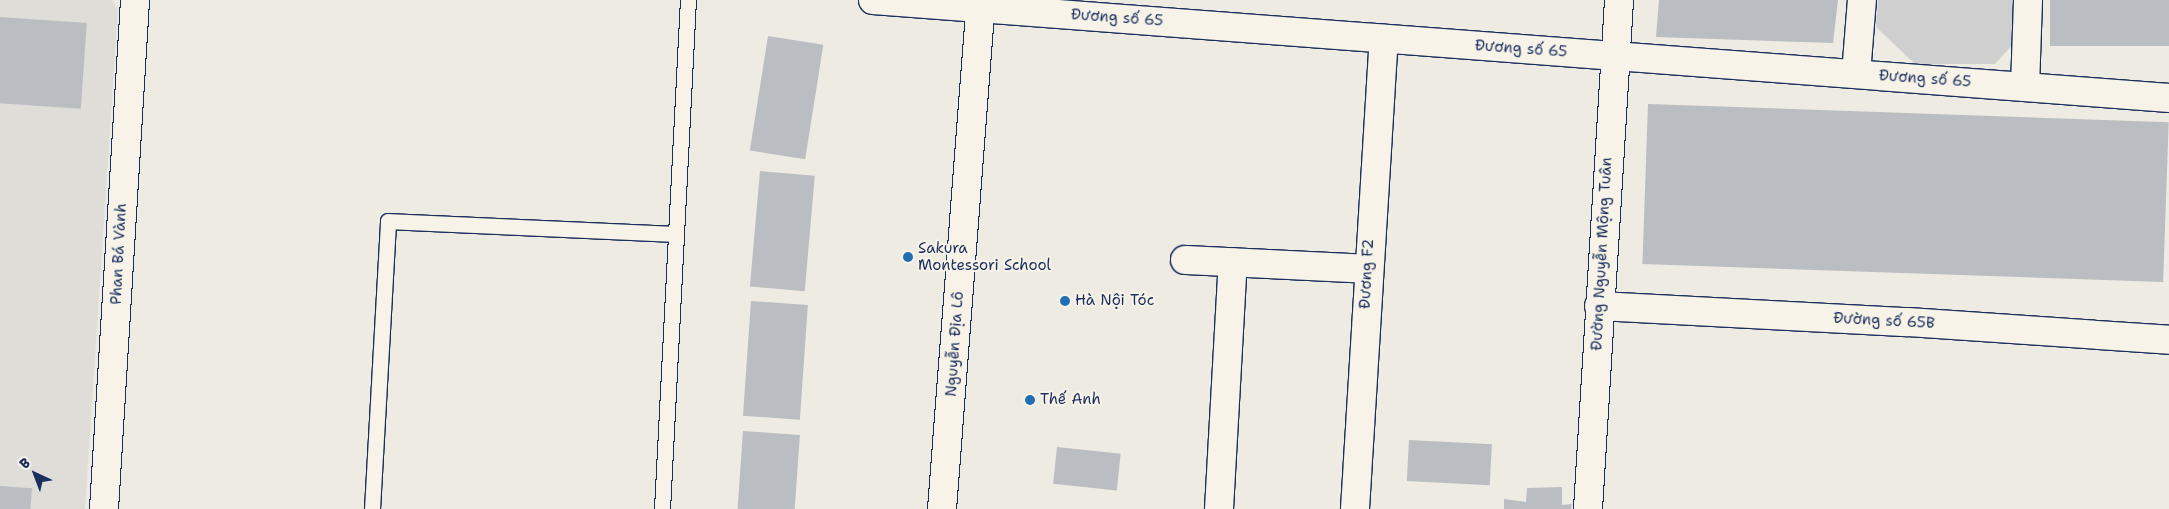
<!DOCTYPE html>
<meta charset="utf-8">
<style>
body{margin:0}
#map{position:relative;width:2169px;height:509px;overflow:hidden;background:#eeebe2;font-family:"Shantell Sans",sans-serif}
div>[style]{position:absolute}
.built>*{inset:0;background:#deddd8}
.green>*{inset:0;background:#cfcfcf}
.building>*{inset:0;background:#babdc2;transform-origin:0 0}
.roads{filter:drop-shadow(1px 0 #1b2f5e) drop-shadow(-1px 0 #1b2f5e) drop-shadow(0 1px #1b2f5e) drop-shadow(0 -1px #1b2f5e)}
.lane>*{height:15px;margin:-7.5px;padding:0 7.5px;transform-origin:7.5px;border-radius:7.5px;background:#f7f3e8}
.street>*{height:28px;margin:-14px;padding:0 14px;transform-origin:14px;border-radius:14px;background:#f7f3e8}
.secondary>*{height:28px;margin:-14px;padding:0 14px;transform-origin:14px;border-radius:14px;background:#f7f3e8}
.dots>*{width:14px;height:14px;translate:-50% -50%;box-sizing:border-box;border:2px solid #f7f3e8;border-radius:50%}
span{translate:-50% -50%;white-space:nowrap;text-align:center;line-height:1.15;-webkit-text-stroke:4px #f7f3e8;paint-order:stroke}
.street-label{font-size:15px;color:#1b2f5e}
.poi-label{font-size:15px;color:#1b2f5e}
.left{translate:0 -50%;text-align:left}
.north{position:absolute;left:10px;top:449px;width:50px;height:50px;-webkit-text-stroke:4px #f7f3e8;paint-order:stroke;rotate:317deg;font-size:14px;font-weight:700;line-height:20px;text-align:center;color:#1b2f5e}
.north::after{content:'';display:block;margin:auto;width:18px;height:22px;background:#1b2f5e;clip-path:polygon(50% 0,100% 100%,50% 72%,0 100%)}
</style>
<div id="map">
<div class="built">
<div style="clip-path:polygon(0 0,112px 0,118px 9px,85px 509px,0 509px)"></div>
</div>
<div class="green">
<div style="clip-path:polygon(1878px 0,2016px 0,2015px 42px,1995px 64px,1915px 64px,1876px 27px)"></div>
</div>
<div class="building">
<div style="clip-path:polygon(1659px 0,1838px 0,1833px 43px,1656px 37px)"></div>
<div style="left:2050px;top:0;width:119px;height:46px"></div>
<div style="left:0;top:17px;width:87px;height:86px;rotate:4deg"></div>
<div style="left:768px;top:36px;width:56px;height:116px;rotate:9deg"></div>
<div style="left:1648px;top:104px;width:521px;height:160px;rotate:2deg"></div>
<div style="left:760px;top:171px;width:55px;height:116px;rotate:5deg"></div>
<div style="left:751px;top:301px;width:57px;height:115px;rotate:4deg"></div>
<div style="left:743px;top:431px;width:57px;height:78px;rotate:4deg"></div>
<div style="left:1409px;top:440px;width:83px;height:41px;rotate:3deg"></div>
<div style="left:1057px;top:447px;width:64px;height:37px;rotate:6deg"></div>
<div style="left:0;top:486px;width:32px;height:23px;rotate:4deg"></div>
<div style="clip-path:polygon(1562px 487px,1562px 505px,1572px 504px,1571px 509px,1504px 509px,1504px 499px,1526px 502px,1527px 488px)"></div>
</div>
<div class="roads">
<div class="lane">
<div style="left:372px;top:509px;width:288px;rotate:-86.8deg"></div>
<div style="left:388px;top:221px;width:286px;rotate:2.6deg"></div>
<div style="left:662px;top:509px;width:510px;rotate:-87.08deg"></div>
</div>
<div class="street">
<div style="left:873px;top:0;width:1300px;rotate:4.32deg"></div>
<div style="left:1856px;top:74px;width:74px;rotate:-85.4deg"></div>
<div style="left:2025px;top:87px;width:87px;rotate:-88deg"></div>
<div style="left:1185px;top:260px;width:182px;rotate:2.8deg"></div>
<div style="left:1599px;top:306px;width:309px;rotate:3deg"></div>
<div style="left:1908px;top:322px;width:262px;rotate:3.9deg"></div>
<div style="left:104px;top:509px;width:510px;rotate:-86.51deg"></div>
<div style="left:1219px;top:509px;width:247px;rotate:-86.8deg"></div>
<div style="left:1355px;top:509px;width:471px;rotate:-86.5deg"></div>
<div style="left:1588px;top:509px;width:510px;rotate:-86.51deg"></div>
</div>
<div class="secondary">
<div style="left:942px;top:509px;width:510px;rotate:-85.62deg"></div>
</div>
</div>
<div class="dots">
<div style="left:908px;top:257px;background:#1f6fb2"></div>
<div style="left:1065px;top:301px;background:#1f6fb2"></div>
<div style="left:1030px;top:400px;background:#1f6fb2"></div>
</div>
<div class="street-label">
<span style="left:1117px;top:18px;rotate:4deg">Đương số 65</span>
<span style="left:1521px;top:49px;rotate:4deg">Đương số 65</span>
<span style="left:1925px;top:79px;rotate:4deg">Đương số 65</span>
<span style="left:119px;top:254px;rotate:-87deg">Phan Bá Vành</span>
<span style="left:1602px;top:254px;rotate:-87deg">Đường Nguyễn Mộng Tuân</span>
<span style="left:1367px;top:274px;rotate:-87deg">Đương F2</span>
<span style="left:1884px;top:321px;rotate:3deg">Đường số 65B</span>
<span style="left:955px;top:344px;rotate:-86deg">Nguyễn Địa Lô</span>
</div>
<div class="poi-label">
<span class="left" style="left:918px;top:257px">Sakura<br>Montessori School</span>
<span class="left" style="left:1075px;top:301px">Hà Nội Tóc</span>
<span class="left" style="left:1040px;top:400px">Thế Anh</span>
</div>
<div class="north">B</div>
</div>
